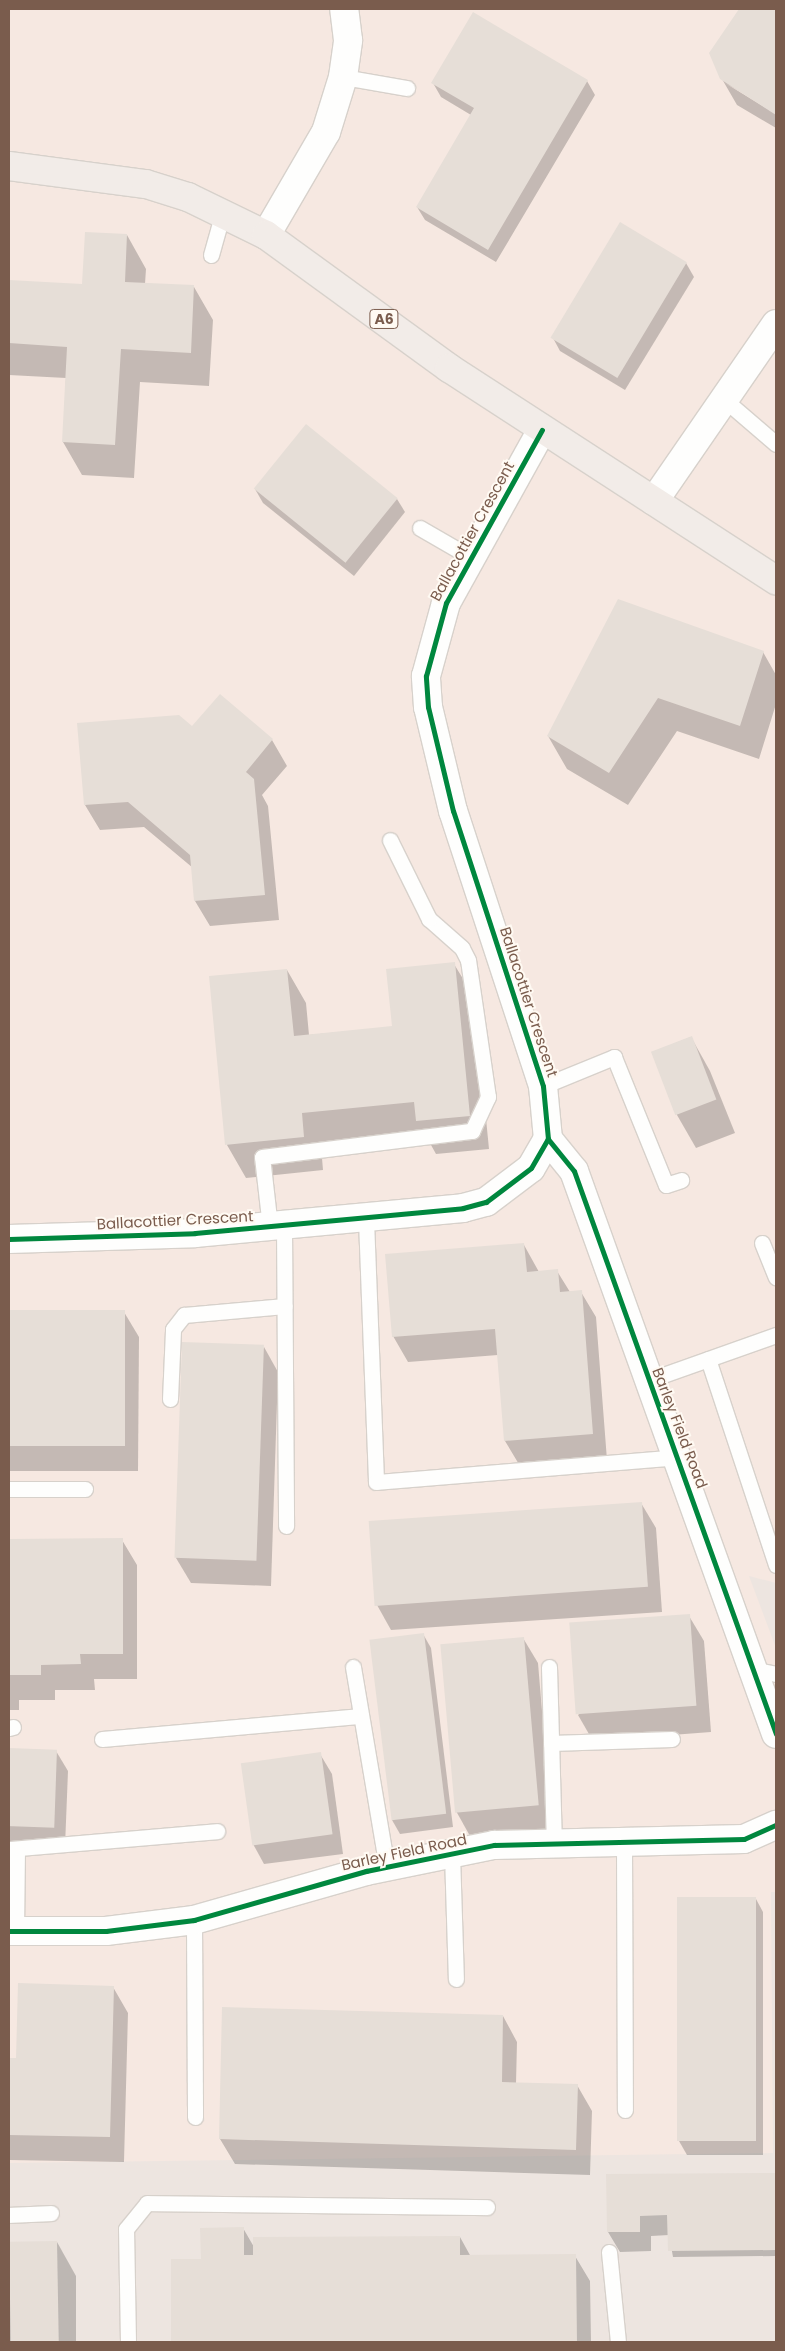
<!DOCTYPE html>
<style>
body{margin:0}
#map{position:relative;width:785px;height:2351px;overflow:hidden;background:#f9f5f0;font-family:Poppins,sans-serif}
div>[style]{position:absolute}
.commercial>*{inset:0;background:#f6e8e1;transform-origin:0 0}
.industrial>*{inset:0;background:#ede5e0}
.shadow>*{inset:0;background:#0003}
.building>*{inset:0;background:#e6ded7;transform-origin:0 0}
.roads{filter:drop-shadow(1px 0 #d7d1cb) drop-shadow(-1px 0 #d7d1cb) drop-shadow(0 1px #d7d1cb) drop-shadow(0 -1px #d7d1cb)}
.service>*{height:15px;margin:-7.5px;padding:0 7.5px;transform-origin:7.5px;border-radius:7.5px;background:#fefefd}
.minor>*{height:28px;margin:-14px;padding:0 14px;transform-origin:14px;border-radius:14px;background:#fefefd}
.trunk>*{height:28px;margin:-14px;padding:0 14px;transform-origin:14px;border-radius:14px;background:#f2ece8}
.cycleway>*{height:5px;margin:-2.5px;padding:0 2.5px;transform-origin:2.5px;border-radius:2.5px;background:#00873e}
span{translate:-50% -50%;white-space:nowrap;text-align:center;line-height:1.15;-webkit-text-stroke:4px #fffaf3;paint-order:stroke}
.shield-label span{padding:1px 4px;background:#fffaf3;border:1px solid;border-radius:4px;-webkit-text-stroke-width:0}
.shield-label{font-size:14px;color:#7a5c4d;font-weight:700}
.street-label{font-size:15px;color:#7a5c4d}
.frame{position:absolute;inset:0;border:10px solid #7a5c4d;pointer-events:none}
</style>
<div id="map">
<div class="commercial">
<div style="left:9px;top:9px;width:767px;height:2154px"></div>
</div>
<div class="industrial">
<div style="clip-path:polygon(749px 1576px,776px 1583px,776px 1648px)"></div>
<div style="clip-path:polygon(771px 1892px,776px 1892px,776px 2342px,9px 2342px,9px 2163px,773px 2153px)"></div>
</div>
<div class="shadow">
<div style="clip-path:polygon(741px 9px,776px 9px,776px 111px,725px 83px,776px 114px,776px 128px,737px 105px,722px 79px,711px 53px)"></div>
<div style="clip-path:polygon(587px 81px,595px 95px,496px 262px,425px 220px,417px 207px,471px 115px,441px 97px,433px 83px)"></div>
<div style="clip-path:polygon(127px 235px,146px 269px,145px 284px,194px 287px,213px 320px,209px 386px,140px 382px,134px 478px,82px 475px,63px 442px,66px 378px,9px 375px,9px 281px,83px 286px)"></div>
<div style="clip-path:polygon(686px 263px,694px 277px,625px 390px,560px 351px,553px 338px)"></div>
<div style="clip-path:polygon(255px 489px,397px 499px,405px 512px,354px 576px,263px 503px)"></div>
<div style="clip-path:polygon(763px 652px,776px 675px,776px 704px,759px 759px,677px 731px,628px 805px,567px 769px,548px 736px)"></div>
<div style="clip-path:polygon(220px 696px,272px 740px,287px 766px,262px 795px,268px 806px,279px 920px,210px 926px,195px 901px,193px 868px,144px 827px,100px 830px,85px 805px,192px 728px)"></div>
<div style="clip-path:polygon(454px 964px,474px 997px,489px 1149px,436px 1154px,426px 1136px,321px 1146px,323px 1170px,246px 1178px,227px 1145px,287px 970px,306px 1003px,309px 1035px,393px 1027px)"></div>
<div style="clip-path:polygon(691px 1037px,710px 1071px,735px 1133px,696px 1148px,677px 1115px,653px 1052px)"></div>
<div style="clip-path:polygon(524px 1245px,539px 1272px,557px 1271px,570px 1292px,581px 1292px,596px 1317px,607px 1460px,520px 1466px,505px 1441px,498px 1355px,408px 1362px,393px 1336px)"></div>
<div style="clip-path:polygon(9px 1311px,124px 1312px,139px 1337px,138px 1471px,9px 1471px)"></div>
<div style="clip-path:polygon(264px 1347px,278px 1372px,271px 1586px,191px 1583px,176px 1558px)"></div>
<div style="clip-path:polygon(641px 1503px,656px 1528px,662px 1612px,391px 1630px,377px 1605px)"></div>
<div style="clip-path:polygon(9px 1540px,122px 1540px,137px 1565px,137px 1679px,94px 1679px,95px 1690px,55px 1690px,55px 1700px,19px 1700px,19px 1710px,9px 1710px)"></div>
<div style="clip-path:polygon(689px 1616px,704px 1641px,711px 1732px,593px 1741px,578px 1715px)"></div>
<div style="clip-path:polygon(423px 1634px,431px 1648px,453px 1827px,400px 1834px,392px 1820px)"></div>
<div style="clip-path:polygon(523px 1638px,538px 1663px,552px 1830px,470px 1836px,456px 1811px,442px 1645px)"></div>
<div style="clip-path:polygon(9px 1749px,56px 1751px,68px 1771px,65px 1847px,9px 1845px)"></div>
<div style="clip-path:polygon(320px 1754px,332px 1774px,343px 1854px,264px 1864px,253px 1844px)"></div>
<div style="clip-path:polygon(678px 1898px,756px 1899px,763px 1912px,763px 2155px,687px 2155px,679px 2141px)"></div>
<div style="clip-path:polygon(113px 1987px,128px 2013px,124px 2162px,9px 2160px,9px 2059px,17px 2060px)"></div>
<div style="clip-path:polygon(503px 2016px,517px 2042px,516px 2084px,577px 2085px,592px 2111px,590px 2175px,235px 2164px,220px 2139px)"></div>
<div style="clip-path:polygon(776px 2174px,776px 2256px,673px 2257px,669px 2235px,651px 2236px,651px 2251px,620px 2252px,608px 2232px,607px 2176px)"></div>
<div style="clip-path:polygon(243px 2228px,254px 2247px,460px 2237px,471px 2257px,575px 2256px,590px 2281px,591px 2342px,173px 2342px,172px 2260px,202px 2260px)"></div>
<div style="clip-path:polygon(57px 2242px,76px 2276px,76px 2342px,9px 2342px,9px 2243px)"></div>
</div>
<div class="building">
<div style="clip-path:polygon(739px 9px,776px 9px,776px 115px,720px 79px,709px 53px)"></div>
<div style="clip-path:polygon(473px 12px,588px 80px,488px 250px,416px 207px,474px 108px,431px 83px)"></div>
<div style="left:620px;top:222px;width:78px;height:135px;rotate:31deg"></div>
<div style="clip-path:polygon(85px 232px,127px 234px,125px 282px,194px 285px,191px 353px,121px 349px,115px 445px,62px 442px,67px 347px,9px 343px,9px 280px,82px 284px)"></div>
<div style="left:306px;top:424px;width:118px;height:83px;rotate:39deg"></div>
<div style="clip-path:polygon(618px 599px,764px 651px,740px 726px,658px 698px,609px 773px,547px 736px)"></div>
<div style="clip-path:polygon(220px 694px,273px 739px,246px 772px,254px 779px,265px 895px,194px 901px,190px 855px,128px 802px,84px 805px,77px 723px,179px 715px,192px 726px)"></div>
<div style="clip-path:polygon(455px 962px,470px 1116px,416px 1121px,414px 1102px,302px 1113px,304px 1137px,225px 1145px,209px 976px,287px 969px,294px 1036px,392px 1026px,386px 969px)"></div>
<div style="left:692px;top:1036px;width:68px;height:44px;rotate:69deg"></div>
<div style="clip-path:polygon(524px 1243px,527px 1272px,558px 1269px,560px 1292px,582px 1290px,593px 1434px,504px 1441px,495px 1329px,392px 1337px,385px 1254px)"></div>
<div style="left:9px;top:1310px;width:116px;height:136px"></div>
<div style="left:182px;top:1342px;width:82px;height:216px;rotate:2deg"></div>
<div style="left:642px;top:1502px;width:85px;height:274px;rotate:86deg"></div>
<div style="clip-path:polygon(123px 1538px,123px 1654px,80px 1654px,81px 1664px,41px 1665px,41px 1675px,9px 1675px,9px 1539px)"></div>
<div style="left:690px;top:1614px;width:92px;height:121px;rotate:86deg"></div>
<div style="left:424px;top:1633px;width:182px;height:55px;rotate:83deg"></div>
<div style="left:524px;top:1637px;width:169px;height:84px;rotate:85deg"></div>
<div style="left:9px;top:1748px;width:48px;height:78px;rotate:2deg"></div>
<div style="left:321px;top:1752px;width:83px;height:81px;rotate:82deg"></div>
<div style="left:677px;top:1897px;width:79px;height:244px"></div>
<div style="clip-path:polygon(18px 1983px,114px 1986px,110px 2137px,9px 2135px,9px 2058px,16px 2058px)"></div>
<div style="clip-path:polygon(222px 2007px,503px 2015px,502px 2082px,578px 2084px,576px 2150px,219px 2139px)"></div>
<div style="clip-path:polygon(776px 2173px,776px 2250px,668px 2251px,667px 2215px,640px 2216px,640px 2232px,607px 2232px,606px 2174px)"></div>
<div style="clip-path:polygon(244px 2227px,244px 2255px,253px 2255px,253px 2237px,460px 2236px,460px 2255px,576px 2254px,577px 2342px,171px 2342px,171px 2259px,201px 2259px,200px 2228px)"></div>
<div style="left:57px;top:2241px;width:101px;height:48px;rotate:89deg"></div>
</div>
<div class="roads">
<div class="service">
<div style="left:343px;top:77px;width:65px;rotate:9.8deg"></div>
<div style="left:211px;top:255px;width:45px;rotate:-74.4deg"></div>
<div style="left:726px;top:401px;width:66px;rotate:40.7deg"></div>
<div style="left:420px;top:528px;width:60px;rotate:30deg"></div>
<div style="left:543px;top:1086px;width:77px;rotate:-22.2deg"></div>
<div style="left:614px;top:1057px;width:138px;rotate:67.9deg"></div>
<div style="left:666px;top:1185px;width:16px;rotate:-18deg"></div>
<div style="left:366px;top:1220px;width:262px;rotate:87.8deg"></div>
<div style="left:376px;top:1482px;width:303px;rotate:-4.7deg"></div>
<div style="left:284px;top:1226px;width:300px;rotate:89.6deg"></div>
<div style="left:270px;top:1227px;width:70px;rotate:-96.5deg"></div>
<div style="left:262px;top:1157px;width:212px;rotate:-7.1deg"></div>
<div style="left:472px;top:1131px;width:38px;rotate:-65deg"></div>
<div style="left:488px;top:1097px;width:138px;rotate:-98.3deg"></div>
<div style="left:468px;top:960px;width:13px;rotate:-117deg"></div>
<div style="left:462px;top:948px;width:44px;rotate:-138.7deg"></div>
<div style="left:429px;top:919px;width:88px;rotate:-116.3deg"></div>
<div style="left:762px;top:1243px;width:37px;rotate:68deg"></div>
<div style="left:708px;top:1359px;width:217px;rotate:71.7deg"></div>
<div style="left:649px;top:1380px;width:135px;rotate:-19.5deg"></div>
<div style="left:170px;top:1399px;width:70px;rotate:-87.5deg"></div>
<div style="left:173px;top:1329px;width:18px;rotate:-52deg"></div>
<div style="left:184px;top:1315px;width:101px;rotate:-5.1deg"></div>
<div style="left:9px;top:1489px;width:76px"></div>
<div style="left:353px;top:1667px;width:203px;rotate:80.4deg"></div>
<div style="left:549px;top:1667px;width:177px;rotate:88.4deg"></div>
<div style="left:757px;top:1670px;width:19px;rotate:12deg"></div>
<div style="left:9px;top:1728px;width:4px;rotate:-14deg"></div>
<div style="left:102px;top:1739px;width:260px;rotate:-5.1deg"></div>
<div style="left:551px;top:1743px;width:121px;rotate:-1.9deg"></div>
<div style="left:624px;top:1843px;width:267px;rotate:89.8deg"></div>
<div style="left:9px;top:1849px;width:209px;rotate:-4.9deg"></div>
<div style="left:452px;top:1854px;width:125px;rotate:88.2deg"></div>
<div style="left:194px;top:1920px;width:197px;rotate:89.7deg"></div>
<div style="left:16px;top:1931px;width:81px;rotate:-89.3deg"></div>
<div style="left:9px;top:2215px;width:42px;rotate:-2.7deg"></div>
<div style="left:609px;top:2252px;width:90px;rotate:84.3deg"></div>
<div style="left:128px;top:2342px;width:113px;rotate:-91deg"></div>
<div style="left:126px;top:2229px;width:33px;rotate:-51deg"></div>
<div style="left:147px;top:2203px;width:340px;rotate:0.7deg"></div>
</div>
<div class="minor">
<div style="left:266px;top:235px;width:119px;rotate:-59.8deg"></div>
<div style="left:326px;top:132px;width:58px;rotate:-72.8deg"></div>
<div style="left:343px;top:77px;width:37px;rotate:-82deg"></div>
<div style="left:348px;top:40px;width:31px;rotate:-97deg"></div>
<div style="left:654px;top:501px;width:215px;rotate:-55.4deg"></div>
<div style="left:548px;top:1139px;width:41px;rotate:50.9deg"></div>
<div style="left:574px;top:1171px;width:598px;rotate:70.26deg"></div>
<div style="left:9px;top:1239px;width:186px;rotate:-1.8deg"></div>
<div style="left:195px;top:1233px;width:269px;rotate:-5.3deg"></div>
<div style="left:463px;top:1208px;width:24px;rotate:-15deg"></div>
<div style="left:486px;top:1202px;width:56px;rotate:-37.1deg"></div>
<div style="left:531px;top:1168px;width:34px;rotate:-60deg"></div>
<div style="left:548px;top:1139px;width:53px;rotate:-95.4deg"></div>
<div style="left:543px;top:1086px;width:289px;rotate:-108.1deg"></div>
<div style="left:453px;top:811px;width:107px;rotate:-103.5deg"></div>
<div style="left:428px;top:707px;width:31px;rotate:-94deg"></div>
<div style="left:426px;top:676px;width:76px;rotate:-74.7deg"></div>
<div style="left:446px;top:603px;width:198px;rotate:-61deg"></div>
<div style="left:9px;top:1931px;width:97px"></div>
<div style="left:106px;top:1931px;width:89px;rotate:-7.1deg"></div>
<div style="left:194px;top:1920px;width:179px;rotate:-15.9deg"></div>
<div style="left:366px;top:1871px;width:131px;rotate:-11.5deg"></div>
<div style="left:494px;top:1845px;width:250px;rotate:-1.4deg"></div>
<div style="left:744px;top:1839px;width:35px;rotate:-24deg"></div>
</div>
<div class="trunk">
<div style="left:9px;top:166px;width:138px;rotate:7.5deg"></div>
<div style="left:146px;top:184px;width:44px;rotate:17.2deg"></div>
<div style="left:188px;top:197px;width:87px;rotate:26deg"></div>
<div style="left:266px;top:235px;width:226px;rotate:36deg"></div>
<div style="left:449px;top:368px;width:390px;rotate:33deg"></div>
</div>
</div>
<div class="cycleway">
<div style="left:548px;top:1139px;width:41px;rotate:50.9deg"></div>
<div style="left:574px;top:1171px;width:598px;rotate:70.26deg"></div>
<div style="left:9px;top:1239px;width:186px;rotate:-1.8deg"></div>
<div style="left:195px;top:1233px;width:269px;rotate:-5.3deg"></div>
<div style="left:463px;top:1208px;width:24px;rotate:-15deg"></div>
<div style="left:486px;top:1202px;width:56px;rotate:-37.1deg"></div>
<div style="left:531px;top:1168px;width:34px;rotate:-60deg"></div>
<div style="left:548px;top:1139px;width:53px;rotate:-95.4deg"></div>
<div style="left:543px;top:1086px;width:289px;rotate:-108.1deg"></div>
<div style="left:453px;top:811px;width:107px;rotate:-103.5deg"></div>
<div style="left:428px;top:707px;width:31px;rotate:-94deg"></div>
<div style="left:426px;top:676px;width:76px;rotate:-74.7deg"></div>
<div style="left:446px;top:603px;width:198px;rotate:-61deg"></div>
<div style="left:9px;top:1931px;width:97px"></div>
<div style="left:106px;top:1931px;width:89px;rotate:-7.1deg"></div>
<div style="left:194px;top:1920px;width:179px;rotate:-15.9deg"></div>
<div style="left:366px;top:1871px;width:131px;rotate:-11.5deg"></div>
<div style="left:494px;top:1845px;width:250px;rotate:-1.4deg"></div>
<div style="left:744px;top:1839px;width:35px;rotate:-24deg"></div>
</div>
<div class="shield-label">
<span style="left:384px;top:319px">A6</span>
</div>
<div class="street-label">
<span style="left:472px;top:531px;rotate:-61deg">Ballacottier Crescent</span>
<span style="left:529px;top:1002px;rotate:72deg">Ballacottier Crescent</span>
<span style="left:175px;top:1220px;rotate:-3deg">Ballacottier Crescent</span>
<span style="left:680px;top:1428px;rotate:69deg">Barley Field Road</span>
<span style="left:404px;top:1852px;rotate:-12deg">Barley Field Road</span>
</div>
<div class="frame"></div>
</div>
